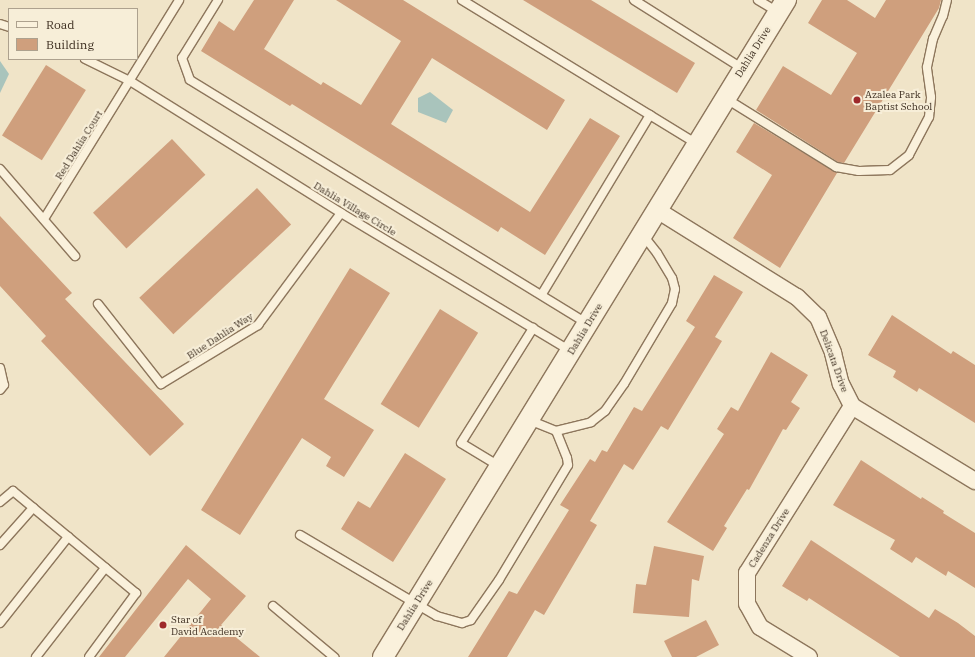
<!DOCTYPE html>
<style>
body{margin:0}
#map{position:relative;width:975px;height:657px;overflow:hidden;background:#f0e4c8;font-family:"IBM Plex Serif",serif}
div>[style]{position:absolute}
.water>*{inset:0;background:#a9c4bc}
.building>*{inset:0;background:#cf9f7d;transform-origin:0 0}
.roads{filter:drop-shadow(1px 0 #8d765c) drop-shadow(-1px 0 #8d765c) drop-shadow(0 1px #8d765c) drop-shadow(0 -1px #8d765c)}
.service>*{height:8px;margin:-4px;padding:0 4px;transform-origin:4px;border-radius:4px;background:#faf1dc}
.minor>*{height:16px;margin:-8px;padding:0 8px;transform-origin:8px;border-radius:8px;background:#faf1dc}
.tertiary>*{height:20px;margin:-10px;padding:0 10px;transform-origin:10px;border-radius:10px;background:#faf1dc}
.dots>*{width:11px;height:11px;translate:-50% -50%;box-sizing:border-box;border:2px solid #f7eed8;border-radius:50%}
span{translate:-50% -50%;white-space:nowrap;text-align:center;line-height:1.15;-webkit-text-stroke:4px #f7eed8;paint-order:stroke}
.street-label{font-size:10px;color:#3d2e20}
.poi-label{font-size:10px;color:#3d2e20}
.left{translate:0 -50%;text-align:left}
.legend{position:absolute;left:8px;top:8px;width:130px;height:52px;box-sizing:border-box;background:#f7eed8;border:1px solid #ada18e;margin:0;padding:5px 7px;list-style:none;font-size:12px;color:#3d2e20}
.legend li{display:flex;align-items:center;gap:8px;height:20px}
.legend b{width:20px;border:1px solid #ada18e}
</style>
<div id="map">
<div class="water">
<div style="clip-path:polygon(0 61px,9px 74px,0 93px)"></div>
<div style="clip-path:polygon(430px 92px,453px 110px,446px 123px,418px 112px,418px 98px)"></div>
</div>
<div class="building">
<div style="clip-path:polygon(254px 0,294px 0,264px 49px,321px 85px,323px 82px,361px 105px,401px 41px,336px 0,403px 0,565px 100px,547px 130px,432px 58px,391px 124px,530px 212px,590px 118px,620px 136px,545px 255px,501px 227px,498px 232px,292px 104px,290px 106px,201px 51px,219px 21px,234px 31px)"></div>
<div style="clip-path:polygon(523px 0,591px 0,695px 63px,677px 93px)"></div>
<div style="clip-path:polygon(822px 0,847px 0,875px 18px,886px 0,941px 0,939px 8px,844px 163px,838px 162px,756px 110px,783px 66px,831px 95px,857px 53px,808px 23px)"></div>
<div style="left:46px;top:65px;width:47px;height:83px;rotate:32deg"></div>
<div style="clip-path:polygon(754px 123px,837px 173px,780px 268px,733px 238px,772px 175px,736px 152px)"></div>
<div style="left:172px;top:139px;width:49px;height:108px;rotate:47deg"></div>
<div style="left:257px;top:188px;width:50px;height:161px;rotate:47deg"></div>
<div style="clip-path:polygon(0 216px,72px 293px,65px 299px,184px 424px,150px 456px,41px 341px,46px 336px,0 286px)"></div>
<div style="clip-path:polygon(350px 268px,390px 293px,324px 399px,374px 430px,344px 477px,326px 466px,331px 457px,302px 438px,240px 535px,201px 510px)"></div>
<div style="clip-path:polygon(714px 275px,743px 292px,715px 337px,722px 341px,668px 430px,661px 426px,633px 470px,624px 464px,590px 521px,597px 525px,544px 615px,535px 610px,507px 657px,468px 657px,509px 591px,517px 594px,569px 510px,560px 505px,590px 459px,595px 462px,602px 450px,607px 452px,634px 407px,642px 411px,695px 327px,686px 321px)"></div>
<div style="left:440px;top:309px;width:45px;height:112px;rotate:32deg"></div>
<div style="clip-path:polygon(892px 315px,951px 354px,953px 351px,975px 365px,975px 423px,919px 388px,917px 392px,893px 377px,896px 371px,868px 355px)"></div>
<div style="clip-path:polygon(771px 352px,808px 375px,791px 402px,800px 408px,786px 430px,783px 429px,749px 490px,747px 489px,724px 526px,727px 528px,713px 551px,667px 522px,724px 434px,717px 429px,731px 407px,738px 411px)"></div>
<div style="clip-path:polygon(405px 453px,446px 479px,393px 562px,341px 529px,358px 501px,370px 508px)"></div>
<div style="clip-path:polygon(861px 460px,921px 499px,922px 497px,944px 511px,943px 513px,975px 533px,975px 588px,948px 571px,946px 576px,916px 557px,912px 563px,890px 549px,895px 540px,833px 505px)"></div>
<div style="clip-path:polygon(811px 540px,929px 618px,935px 609px,958px 623px,975px 636px,975px 657px,900px 657px,809px 598px,807px 601px,782px 586px)"></div>
<div style="clip-path:polygon(186px 545px,246px 596px,221px 625px,260px 657px,164px 657px,211px 599px,188px 579px,125px 657px,99px 657px)"></div>
<div style="clip-path:polygon(654px 546px,704px 556px,699px 581px,692px 579px,689px 617px,633px 613px,636px 584px,646px 585px)"></div>
<div style="clip-path:polygon(706px 620px,719px 645px,696px 657px,672px 657px,664px 641px)"></div>
</div>
<div class="roads">
<div class="service">
<div style="left:218px;top:0;width:68px;rotate:121.8deg"></div>
<div style="left:182px;top:58px;width:23px;rotate:70deg"></div>
<div style="left:190px;top:80px;width:465px;rotate:31.5deg"></div>
<div style="left:462px;top:0;width:276px;rotate:31.5deg"></div>
<div style="left:634px;top:0;width:129px;rotate:32.3deg"></div>
<div style="left:758px;top:0;width:23px;rotate:31deg"></div>
<div style="left:0;top:24px;width:9px;rotate:18deg"></div>
<div style="left:85px;top:59px;width:50px;rotate:26.1deg"></div>
<div style="left:130px;top:81px;width:249px;rotate:32deg"></div>
<div style="left:341px;top:213px;width:268px;rotate:31deg"></div>
<div style="left:725px;top:98px;width:131px;rotate:31.9deg"></div>
<div style="left:836px;top:167px;width:23px;rotate:10deg"></div>
<div style="left:859px;top:171px;width:31px;rotate:-2deg"></div>
<div style="left:890px;top:170px;width:24px;rotate:-38deg"></div>
<div style="left:909px;top:155px;width:43px;rotate:-62.2deg"></div>
<div style="left:929px;top:117px;width:20px;rotate:-84deg"></div>
<div style="left:931px;top:97px;width:30px;rotate:-98deg"></div>
<div style="left:927px;top:67px;width:29px;rotate:-78deg"></div>
<div style="left:933px;top:39px;width:25px;rotate:-67deg"></div>
<div style="left:943px;top:16px;width:16px;rotate:-76deg"></div>
<div style="left:0;top:169px;width:115px;rotate:49.2deg"></div>
<div style="left:44px;top:219px;width:257px;rotate:-58.3deg"></div>
<div style="left:542px;top:294px;width:209px;rotate:-58.9deg"></div>
<div style="left:98px;top:304px;width:102px;rotate:51.8deg"></div>
<div style="left:161px;top:384px;width:114px;rotate:-31.3deg"></div>
<div style="left:258px;top:325px;width:139px;rotate:-53.5deg"></div>
<div style="left:0;top:368px;width:17px;rotate:77deg"></div>
<div style="left:4px;top:385px;width:6px;rotate:129deg"></div>
<div style="left:529px;top:420px;width:29px;rotate:22deg"></div>
<div style="left:556px;top:431px;width:36px;rotate:-14deg"></div>
<div style="left:591px;top:422px;width:18px;rotate:-38deg"></div>
<div style="left:605px;top:411px;width:33px;rotate:-55deg"></div>
<div style="left:624px;top:384px;width:94px;rotate:-59.3deg"></div>
<div style="left:672px;top:303px;width:14px;rotate:-78deg"></div>
<div style="left:675px;top:289px;width:11px;rotate:-105deg"></div>
<div style="left:672px;top:278px;width:29px;rotate:-121deg"></div>
<div style="left:657px;top:253px;width:23px;rotate:-128deg"></div>
<div style="left:499px;top:466px;width:44px;rotate:-148.8deg"></div>
<div style="left:461px;top:443px;width:136px;rotate:-57.9deg"></div>
<div style="left:0;top:502px;width:17px;rotate:-40deg"></div>
<div style="left:13px;top:491px;width:160px;rotate:39.7deg"></div>
<div style="left:136px;top:593px;width:79px;rotate:126.3deg"></div>
<div style="left:300px;top:535px;width:159px;rotate:30.6deg"></div>
<div style="left:437px;top:616px;width:26px;rotate:16deg"></div>
<div style="left:462px;top:623px;width:9px;rotate:-18deg"></div>
<div style="left:471px;top:620px;width:49px;rotate:-55deg"></div>
<div style="left:499px;top:580px;width:134px;rotate:-59deg"></div>
<div style="left:568px;top:465px;width:7px;rotate:-98deg"></div>
<div style="left:567px;top:458px;width:29px;rotate:-112deg"></div>
<div style="left:0;top:545px;width:50px;rotate:-48.3deg"></div>
<div style="left:273px;top:606px;width:80px;rotate:39.9deg"></div>
<div style="left:0;top:623px;width:110px;rotate:-51.7deg"></div>
<div style="left:36px;top:657px;width:113px;rotate:-52.2deg"></div>
</div>
<div class="minor">
<div style="left:657px;top:210px;width:165px;rotate:31.9deg"></div>
<div style="left:797px;top:297px;width:29px;rotate:44deg"></div>
<div style="left:818px;top:317px;width:39px;rotate:67deg"></div>
<div style="left:833px;top:353px;width:32px;rotate:76deg"></div>
<div style="left:841px;top:384px;width:25px;rotate:63deg"></div>
<div style="left:852px;top:406px;width:144px;rotate:31.4deg"></div>
<div style="left:809px;top:657px;width:57px;rotate:-148.5deg"></div>
<div style="left:760px;top:627px;width:26px;rotate:-119deg"></div>
<div style="left:747px;top:604px;width:31px;rotate:-90deg"></div>
<div style="left:747px;top:573px;width:197px;rotate:-57.8deg"></div>
</div>
<div class="tertiary">
<div style="left:383px;top:657px;width:771px;rotate:-58.48deg"></div>
</div>
</div>
<div class="dots">
<div style="left:857px;top:100px;background:#9e2a2b"></div>
<div style="left:163px;top:625px;background:#9e2a2b"></div>
</div>
<div class="street-label">
<span style="left:753px;top:52px;rotate:-58deg">Dahlia Drive</span>
<span style="left:79px;top:145px;rotate:-58deg">Red Dahlia Court</span>
<span style="left:355px;top:209px;rotate:31deg">Dahlia Village Circle</span>
<span style="left:585px;top:329px;rotate:-59deg">Dahlia Drive</span>
<span style="left:220px;top:336px;rotate:-33deg">Blue Dahlia Way</span>
<span style="left:834px;top:361px;rotate:70deg">Delicata Drive</span>
<span style="left:769px;top:538px;rotate:-58deg">Cadenza Drive</span>
<span style="left:415px;top:605px;rotate:-58deg">Dahlia Drive</span>
</div>
<div class="poi-label">
<span class="left" style="left:865px;top:100px">Azalea Park<br>Baptist School</span>
<span class="left" style="left:171px;top:625px">Star of<br>David Academy</span>
</div>
<ul class="legend">
<li><b style="height:5px;background:#faf1dc"></b>Road</li>
<li><b style="height:11px;background:#cf9f7d"></b>Building</li>
</ul>
</div>
